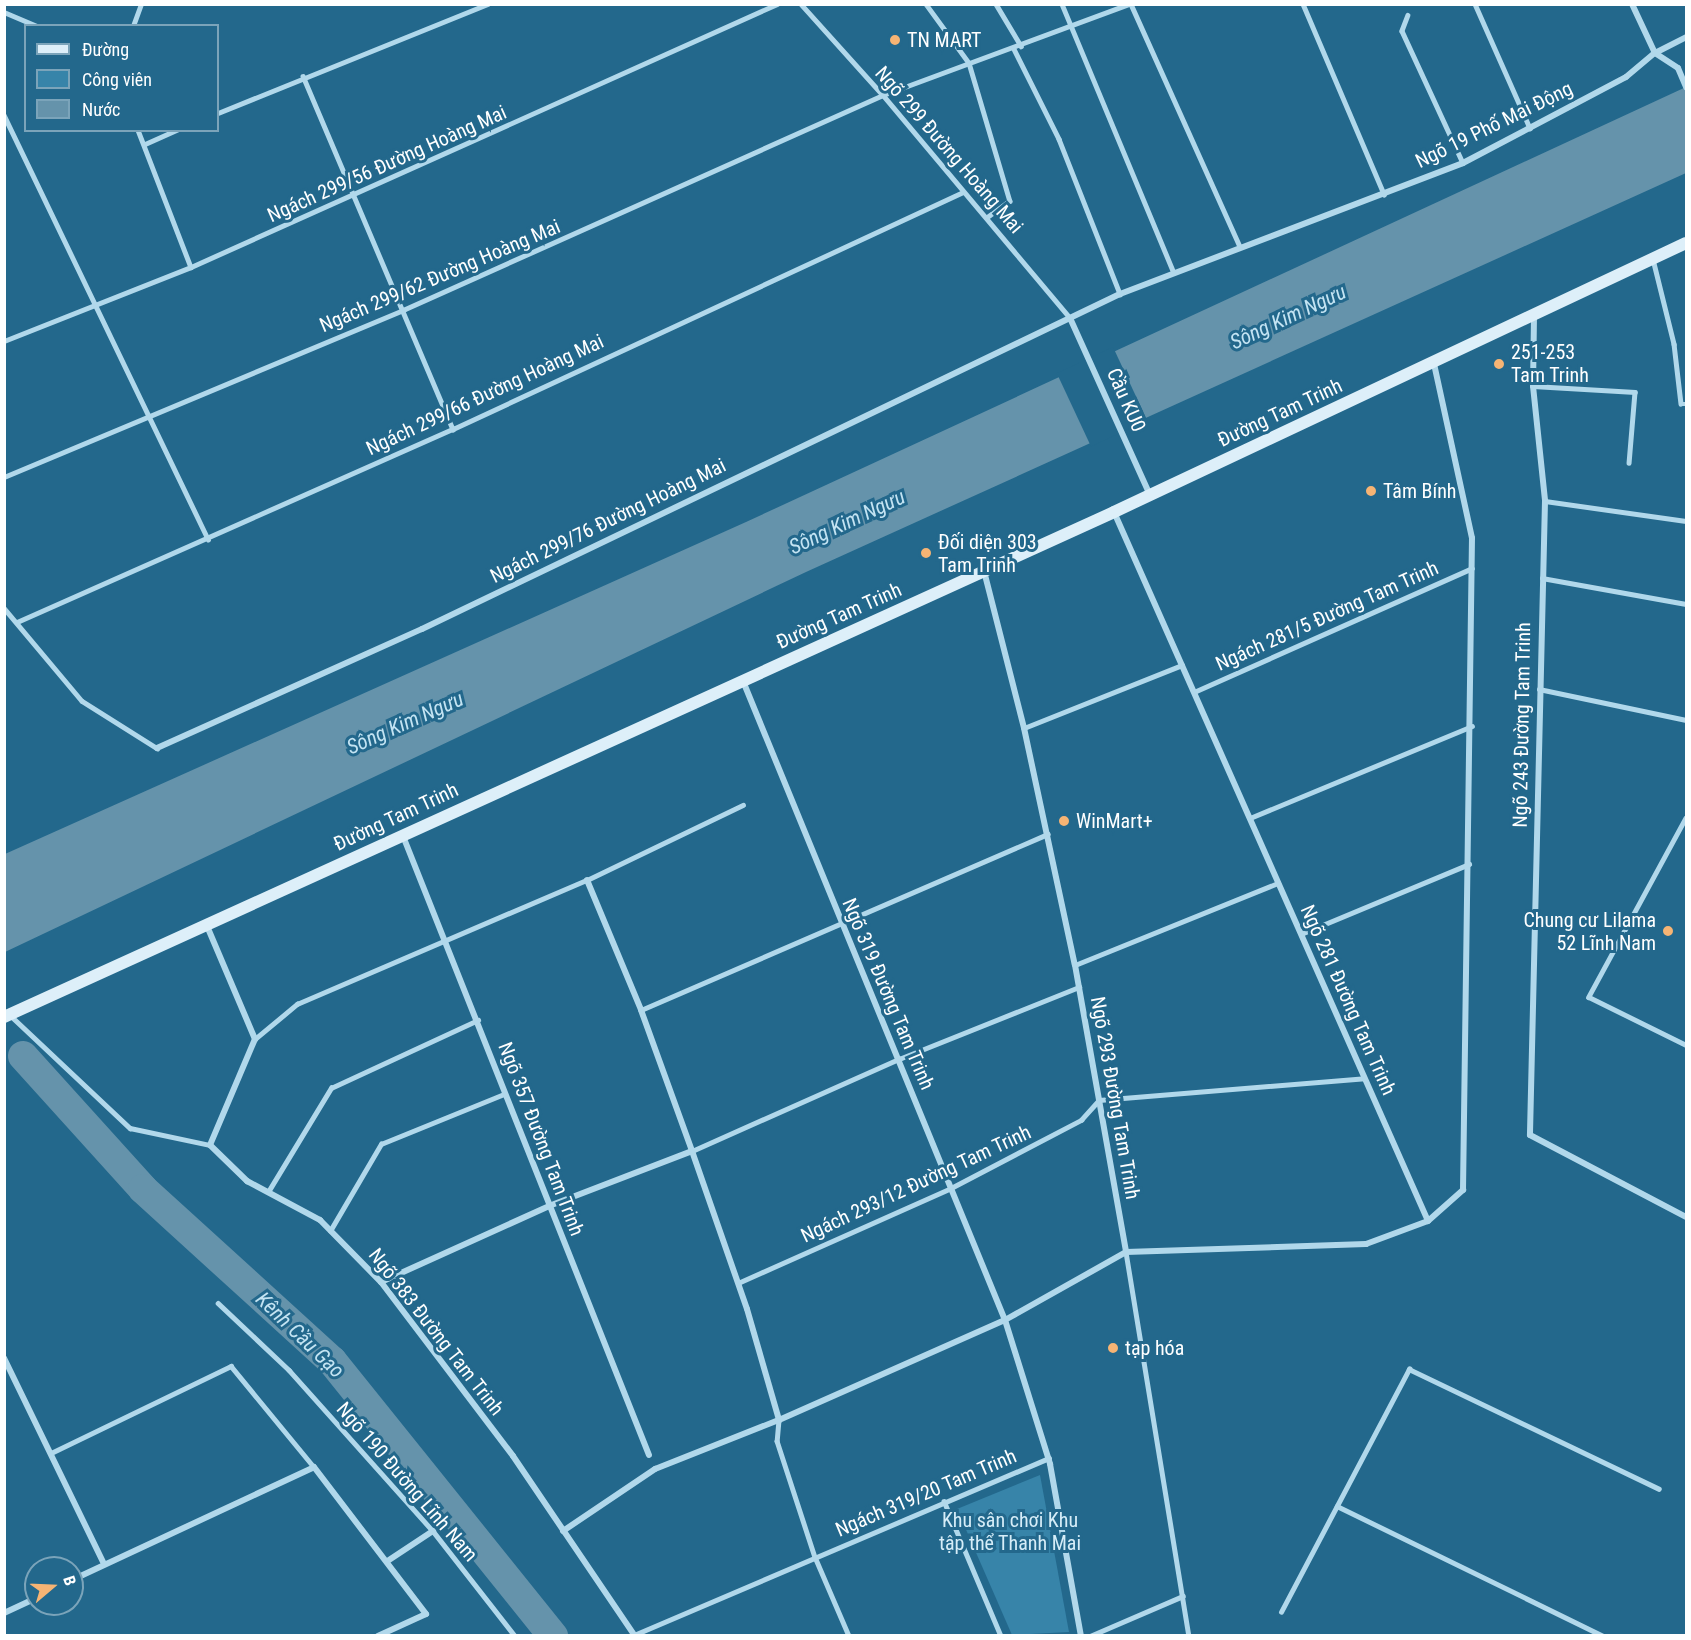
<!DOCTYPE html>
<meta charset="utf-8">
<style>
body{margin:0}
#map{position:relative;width:1691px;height:1640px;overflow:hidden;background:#23688c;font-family:"Roboto Condensed",sans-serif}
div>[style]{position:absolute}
.green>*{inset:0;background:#3784a9}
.water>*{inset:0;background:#6593ab}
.pier>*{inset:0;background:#23688c;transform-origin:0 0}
.canal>*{height:30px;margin:-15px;padding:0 15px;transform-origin:15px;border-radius:15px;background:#6593ab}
.lane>*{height:4.5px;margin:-2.25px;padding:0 2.25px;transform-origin:2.25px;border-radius:2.25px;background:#b1d8eb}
.street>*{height:6px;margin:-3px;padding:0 3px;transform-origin:3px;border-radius:3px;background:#b1d8eb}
.secondary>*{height:12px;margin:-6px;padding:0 6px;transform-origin:6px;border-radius:6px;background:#ddeff9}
.dots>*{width:16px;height:16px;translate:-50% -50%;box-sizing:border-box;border:3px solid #23688c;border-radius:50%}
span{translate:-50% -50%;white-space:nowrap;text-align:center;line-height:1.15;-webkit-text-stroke:6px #23688c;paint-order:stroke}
.poi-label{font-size:20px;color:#fff}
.left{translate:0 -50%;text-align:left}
.right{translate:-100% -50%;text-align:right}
.street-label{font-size:20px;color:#fff}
.park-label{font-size:20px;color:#d6edf8}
.water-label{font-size:21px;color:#c4e4f3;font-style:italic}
.frame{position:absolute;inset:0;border:6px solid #fff;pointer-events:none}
.legend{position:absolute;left:24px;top:24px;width:195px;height:108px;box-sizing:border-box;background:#23688c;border:2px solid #7ba4ba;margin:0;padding:8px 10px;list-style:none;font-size:18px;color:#fff}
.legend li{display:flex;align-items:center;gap:12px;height:30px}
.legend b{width:30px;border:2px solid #7ba4ba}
.north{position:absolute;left:24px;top:1556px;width:60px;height:60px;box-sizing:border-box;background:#23688c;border:2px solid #7ba4ba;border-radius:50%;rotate:71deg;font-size:16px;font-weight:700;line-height:24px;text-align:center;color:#fff}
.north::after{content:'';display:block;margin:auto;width:21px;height:27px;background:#f6b474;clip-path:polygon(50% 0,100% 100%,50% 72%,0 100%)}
</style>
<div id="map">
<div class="green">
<div style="clip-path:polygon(1040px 1475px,1069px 1632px,1012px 1635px,957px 1509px)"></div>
</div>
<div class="water">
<div style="clip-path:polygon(1686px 87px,1686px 173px,806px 572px,5px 952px,5px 854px,746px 522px)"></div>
</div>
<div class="pier">
<div style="left:1113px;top:347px;width:81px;height:62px;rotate:65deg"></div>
</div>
<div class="canal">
<div style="left:23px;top:1056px;width:179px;rotate:47.9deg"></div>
<div style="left:143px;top:1189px;width:256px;rotate:42.3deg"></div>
<div style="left:332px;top:1361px;width:353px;rotate:51.2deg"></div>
</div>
<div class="lane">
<div style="left:801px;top:4px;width:122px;rotate:48deg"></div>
<div style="left:883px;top:95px;width:291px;rotate:50deg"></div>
<div style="left:926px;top:4px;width:73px;rotate:53.9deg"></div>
<div style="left:969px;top:63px;width:144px;rotate:73.5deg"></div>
<div style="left:1010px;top:201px;width:27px;rotate:144deg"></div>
<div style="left:996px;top:4px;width:49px;rotate:59.2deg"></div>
<div style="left:1062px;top:4px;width:291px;rotate:67.4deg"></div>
<div style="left:1131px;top:4px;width:266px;rotate:65.8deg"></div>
<div style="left:1303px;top:4px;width:207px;rotate:66.9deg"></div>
<div style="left:1475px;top:4px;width:136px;rotate:66.1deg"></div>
<div style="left:4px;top:12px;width:36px;rotate:23deg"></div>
<div style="left:1408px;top:15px;width:17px;rotate:111deg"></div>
<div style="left:1402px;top:31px;width:145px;rotate:65.2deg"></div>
<div style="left:133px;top:26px;width:23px;rotate:-70deg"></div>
<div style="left:1014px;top:49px;width:101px;rotate:63.4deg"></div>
<div style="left:1059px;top:139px;width:167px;rotate:68.5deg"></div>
<div style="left:303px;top:76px;width:384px;rotate:67deg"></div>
<div style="left:218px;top:113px;width:291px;rotate:-22deg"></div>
<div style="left:4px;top:115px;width:471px;rotate:64.3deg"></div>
<div style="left:138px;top:130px;width:147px;rotate:68.9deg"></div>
<div style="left:145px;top:144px;width:35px;rotate:-24deg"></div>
<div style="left:1653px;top:259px;width:88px;rotate:76.1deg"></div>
<div style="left:1674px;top:344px;width:60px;rotate:83.3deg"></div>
<div style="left:1681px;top:404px;width:5px"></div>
<div style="left:4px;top:341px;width:201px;rotate:-21.6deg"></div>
<div style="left:191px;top:267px;width:642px;rotate:-24.17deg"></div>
<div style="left:1533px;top:386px;width:102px;rotate:3.4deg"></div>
<div style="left:1635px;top:392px;width:71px;rotate:94.8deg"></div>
<div style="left:4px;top:477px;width:433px;rotate:-22.7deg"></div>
<div style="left:403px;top:310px;width:526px;rotate:-24.13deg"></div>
<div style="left:883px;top:95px;width:262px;rotate:-20.3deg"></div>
<div style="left:1545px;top:501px;width:142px;rotate:8.1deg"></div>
<div style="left:1542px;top:578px;width:146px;rotate:10.2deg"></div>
<div style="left:4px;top:608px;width:121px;rotate:50deg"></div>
<div style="left:82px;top:701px;width:89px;rotate:32.1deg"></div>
<div style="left:17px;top:622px;width:477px;rotate:-23.9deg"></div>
<div style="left:453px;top:429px;width:562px;rotate:-24.92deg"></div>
<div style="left:1539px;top:689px;width:150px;rotate:11.9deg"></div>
<div style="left:1194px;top:692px;width:304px;rotate:-24deg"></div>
<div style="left:1024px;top:728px;width:170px;rotate:-21.7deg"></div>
<div style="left:1250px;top:818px;width:240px;rotate:-22.5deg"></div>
<div style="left:1686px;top:818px;width:204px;rotate:118.5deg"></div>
<div style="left:1589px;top:997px;width:108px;rotate:26.3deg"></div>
<div style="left:1301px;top:934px;width:182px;rotate:-22.6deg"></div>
<div style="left:1075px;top:965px;width:219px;rotate:-22deg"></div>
<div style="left:641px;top:1010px;width:443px;rotate:-23.4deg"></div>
<div style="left:10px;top:1015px;width:165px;rotate:43.3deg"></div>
<div style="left:130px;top:1128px;width:82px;rotate:12deg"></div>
<div style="left:255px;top:1039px;width:55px;rotate:-39.8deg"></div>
<div style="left:297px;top:1004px;width:315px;rotate:-23.2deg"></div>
<div style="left:587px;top:880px;width:173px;rotate:-25.7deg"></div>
<div style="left:692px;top:1151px;width:227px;rotate:-24deg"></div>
<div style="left:899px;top:1059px;width:194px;rotate:-21.8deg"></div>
<div style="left:268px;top:1192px;width:122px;rotate:-58.8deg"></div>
<div style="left:331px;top:1088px;width:162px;rotate:-24.8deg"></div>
<div style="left:330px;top:1231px;width:101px;rotate:-59.6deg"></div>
<div style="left:381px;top:1144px;width:133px;rotate:-22.1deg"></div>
<div style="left:1126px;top:1252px;width:389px;rotate:80.7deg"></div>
<div style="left:738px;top:1283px;width:233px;rotate:-24deg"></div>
<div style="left:951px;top:1188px;width:147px;rotate:-27.6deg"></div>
<div style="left:1081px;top:1120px;width:27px;rotate:-48deg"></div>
<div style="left:1099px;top:1100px;width:266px;rotate:-4.7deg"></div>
<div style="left:218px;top:1303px;width:98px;rotate:43.3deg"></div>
<div style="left:289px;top:1370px;width:216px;rotate:48.2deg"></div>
<div style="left:433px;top:1531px;width:133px;rotate:52deg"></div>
<div style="left:779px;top:1420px;width:21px;rotate:95deg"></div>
<div style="left:777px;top:1441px;width:122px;rotate:71.9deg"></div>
<div style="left:815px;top:1557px;width:86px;rotate:66.7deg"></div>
<div style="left:51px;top:1453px;width:200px;rotate:-25.8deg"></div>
<div style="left:231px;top:1366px;width:131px;rotate:50.6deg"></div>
<div style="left:944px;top:1501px;width:147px;rotate:67.1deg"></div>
<div style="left:1337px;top:1506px;width:297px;rotate:26deg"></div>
<div style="left:1281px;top:1612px;width:275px;rotate:-62.2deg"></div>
<div style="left:1409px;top:1369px;width:277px;rotate:25.6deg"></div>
<div style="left:634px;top:1635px;width:451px;rotate:-23.1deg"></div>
<div style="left:1090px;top:1636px;width:101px;rotate:-23.3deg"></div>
</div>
<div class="street">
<div style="left:1632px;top:4px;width:54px;rotate:64.9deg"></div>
<div style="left:1655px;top:53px;width:27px;rotate:33deg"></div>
<div style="left:1678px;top:68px;width:21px;rotate:67deg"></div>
<div style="left:1534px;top:316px;width:70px;rotate:90.8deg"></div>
<div style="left:1533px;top:386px;width:116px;rotate:84deg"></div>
<div style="left:1545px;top:501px;width:634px;rotate:91.36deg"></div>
<div style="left:1530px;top:1135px;width:176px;rotate:27.7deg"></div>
<div style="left:1070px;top:318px;width:194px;rotate:65.7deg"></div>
<div style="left:1114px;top:512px;width:775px;rotate:66.11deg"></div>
<div style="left:984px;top:571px;width:162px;rotate:75.7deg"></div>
<div style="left:1024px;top:728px;width:242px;rotate:77.9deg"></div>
<div style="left:1075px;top:965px;width:291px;rotate:79.9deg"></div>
<div style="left:743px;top:681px;width:691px;rotate:67.71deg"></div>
<div style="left:1005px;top:1320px;width:151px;rotate:72.6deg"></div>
<div style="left:1050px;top:1464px;width:175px;rotate:79.8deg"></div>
<div style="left:157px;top:748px;width:290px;rotate:-24.2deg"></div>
<div style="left:422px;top:629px;width:774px;rotate:-25.64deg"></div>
<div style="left:1120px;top:294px;width:367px;rotate:-20.9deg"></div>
<div style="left:1463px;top:163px;width:184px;rotate:-27.8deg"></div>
<div style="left:1626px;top:77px;width:38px;rotate:-40deg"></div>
<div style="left:1655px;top:53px;width:35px;rotate:-27deg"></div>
<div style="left:403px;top:836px;width:666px;rotate:68.33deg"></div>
<div style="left:587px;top:880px;width:141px;rotate:67.4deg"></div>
<div style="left:641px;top:1010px;width:150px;rotate:70.1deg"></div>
<div style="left:692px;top:1151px;width:167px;rotate:70.8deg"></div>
<div style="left:747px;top:1309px;width:116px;rotate:73.9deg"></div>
<div style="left:207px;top:926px;width:123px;rotate:67deg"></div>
<div style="left:255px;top:1039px;width:115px;rotate:113deg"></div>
<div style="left:210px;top:1145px;width:52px;rotate:44.2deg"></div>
<div style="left:247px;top:1181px;width:83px;rotate:28.1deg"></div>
<div style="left:320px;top:1220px;width:87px;rotate:45.5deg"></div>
<div style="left:381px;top:1282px;width:218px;rotate:52.8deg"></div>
<div style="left:513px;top:1456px;width:217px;rotate:55.9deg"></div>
<div style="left:381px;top:1282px;width:184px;rotate:-24.3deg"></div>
<div style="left:549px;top:1206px;width:153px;rotate:-21deg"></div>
<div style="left:4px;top:1358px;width:229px;rotate:64.1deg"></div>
<div style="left:563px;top:1531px;width:111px;rotate:-34deg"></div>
<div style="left:655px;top:1469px;width:133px;rotate:-21.6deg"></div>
<div style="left:779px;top:1420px;width:247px;rotate:-23.9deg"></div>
<div style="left:1005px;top:1320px;width:139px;rotate:-29.3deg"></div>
<div style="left:1126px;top:1252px;width:240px;rotate:-1.9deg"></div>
<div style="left:1366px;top:1244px;width:66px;rotate:-20.4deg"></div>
<div style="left:1428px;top:1221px;width:47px;rotate:-41.5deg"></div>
<div style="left:1463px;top:1190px;width:652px;rotate:-89.21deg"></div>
<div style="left:1472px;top:538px;width:179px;rotate:-102.3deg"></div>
<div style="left:389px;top:1560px;width:53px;rotate:-33.4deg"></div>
<div style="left:72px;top:1580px;width:267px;rotate:-25deg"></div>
<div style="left:314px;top:1467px;width:185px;rotate:52.7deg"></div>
<div style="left:426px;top:1614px;width:53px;rotate:155.4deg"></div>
<div style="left:4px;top:1613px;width:35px;rotate:-25deg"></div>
</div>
<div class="secondary">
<div style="left:4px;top:1017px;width:1219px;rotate:-24.46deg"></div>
<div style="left:1114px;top:512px;width:632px;rotate:-25.19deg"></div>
</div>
<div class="dots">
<div style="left:895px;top:40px;background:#f6b474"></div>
<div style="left:1499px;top:364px;background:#f6b474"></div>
<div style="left:1371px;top:491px;background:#f6b474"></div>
<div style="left:926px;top:553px;background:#f6b474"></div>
<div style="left:1064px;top:821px;background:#f6b474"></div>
<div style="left:1668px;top:931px;background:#f6b474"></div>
<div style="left:1113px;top:1348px;background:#f6b474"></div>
</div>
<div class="poi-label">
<span class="left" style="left:907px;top:40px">TN MART</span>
<span class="left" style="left:1511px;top:364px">251-253<br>Tam Trinh</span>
<span class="left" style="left:1383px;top:491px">Tâm Bính</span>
<span class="left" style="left:938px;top:554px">Đối diện 303<br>Tam Trinh</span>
<span class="left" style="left:1076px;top:821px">WinMart+</span>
<span class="right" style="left:1656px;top:932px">Chung cư Lilama<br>52 Lĩnh Nam</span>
<span class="left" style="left:1125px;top:1348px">tạp hóa</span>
</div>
<div class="street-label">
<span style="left:1494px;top:125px;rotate:-26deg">Ngõ 19 Phố Mai Động</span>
<span style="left:949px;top:150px;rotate:49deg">Ngõ 299 Đường Hoàng Mai</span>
<span style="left:387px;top:164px;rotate:-24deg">Ngách 299/56 Đường Hoàng Mai</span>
<span style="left:440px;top:276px;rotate:-23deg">Ngách 299/62 Đường Hoàng Mai</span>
<span style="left:485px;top:395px;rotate:-25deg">Ngách 299/66 Đường Hoàng Mai</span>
<span style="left:1126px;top:400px;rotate:66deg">Cầu KU0</span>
<span style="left:1280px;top:413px;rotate:-25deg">Đường Tam Trinh</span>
<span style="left:608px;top:521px;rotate:-26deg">Ngách 299/76 Đường Hoàng Mai</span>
<span style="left:839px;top:616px;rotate:-24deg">Đường Tam Trinh</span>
<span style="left:1327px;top:616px;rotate:-24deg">Ngách 281/5 Đường Tam Trinh</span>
<span style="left:1522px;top:725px;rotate:-89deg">Ngõ 243 Đường Tam Trinh</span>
<span style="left:396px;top:817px;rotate:-25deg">Đường Tam Trinh</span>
<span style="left:888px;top:994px;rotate:67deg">Ngõ 319 Đường Tam Trinh</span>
<span style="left:1348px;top:1000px;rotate:66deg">Ngõ 281 Đường Tam Trinh</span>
<span style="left:1115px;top:1098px;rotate:80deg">Ngõ 293 Đường Tam Trinh</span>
<span style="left:541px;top:1139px;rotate:69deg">Ngõ 357 Đường Tam Trinh</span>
<span style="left:916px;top:1184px;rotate:-25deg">Ngách 293/12 Đường Tam Trinh</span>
<span style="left:436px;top:1332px;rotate:52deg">Ngõ 383 Đường Tam Trinh</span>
<span style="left:407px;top:1482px;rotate:49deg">Ngõ 190 Đường Lĩnh Nam</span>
<span style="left:926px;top:1493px;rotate:-23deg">Ngách 319/20 Tam Trinh</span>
</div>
<div class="park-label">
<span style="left:1010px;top:1532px">Khu sân chơi Khu<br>tập thể Thanh Mai</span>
</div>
<div class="water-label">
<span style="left:1288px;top:317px;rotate:-25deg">Sông Kim Ngưu</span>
<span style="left:847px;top:522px;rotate:-25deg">Sông Kim Ngưu</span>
<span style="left:405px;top:723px;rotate:-24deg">Sông Kim Ngưu</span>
<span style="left:300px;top:1335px;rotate:44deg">Kênh Cầu Gạo</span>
</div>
<div class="frame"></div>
<ul class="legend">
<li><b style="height:8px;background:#ddeff9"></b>Đường</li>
<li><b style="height:16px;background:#3784a9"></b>Công viên</li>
<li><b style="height:16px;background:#6593ab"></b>Nước</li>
</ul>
<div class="north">B</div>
</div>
